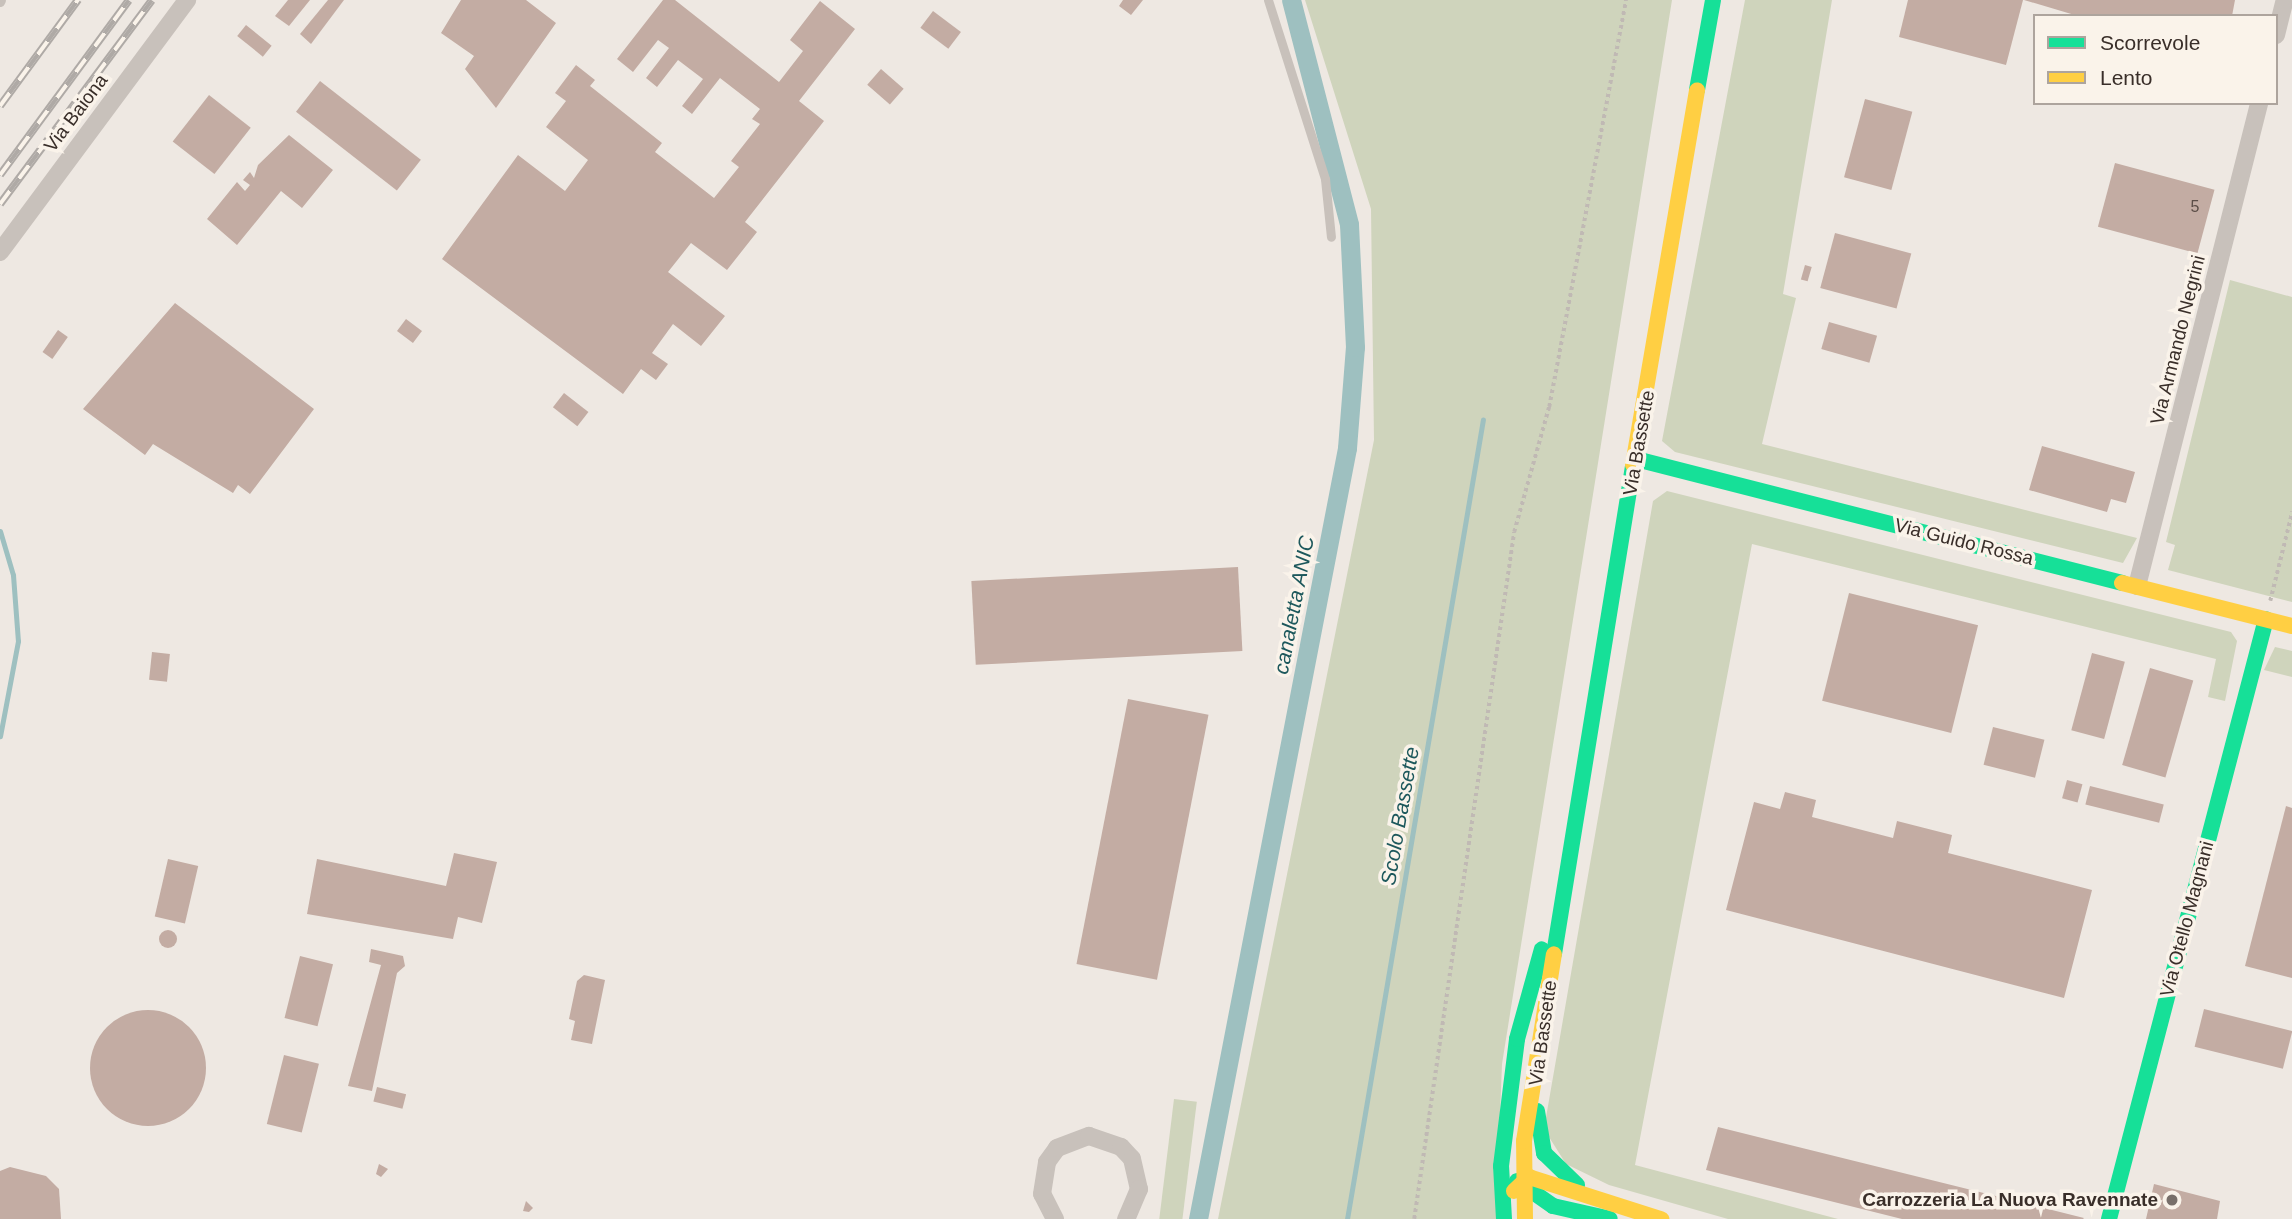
<!DOCTYPE html>
<style>
body{margin:0}
#map{position:relative;width:2292px;height:1219px;overflow:hidden;background:#eee8e2;font-family:Arial,sans-serif}
div>[style]{position:absolute}
.green>*{inset:0;background:#cfd4bc;transform-origin:0 0}
.stream>*{height:5px;margin:-2.5px;padding:0 2.5px;transform-origin:2.5px;border-radius:2.5px;background:#9ec0c0}
.canal>*{height:19px;margin:-9.5px;padding:0 9.5px;transform-origin:9.5px;border-radius:9.5px;background:#9ec0c0}
.building>*{inset:0;background:#c3aca3;transform-origin:0 0}
.round{border-radius:50%}
.path>*{height:3.5px;margin-top:-1.75px;transform-origin:0;background:repeating-linear-gradient(90deg,#c0b9b4 0 3.5px,transparent 0 7px)}
.lane>*{height:9px;margin:-4.5px;padding:0 4.5px;transform-origin:4.5px;border-radius:4.5px;background:#c8c1bb}
.street>*{height:18px;margin:-9px;padding:0 9px;transform-origin:9px;border-radius:9px;background:#c8c1bb}
.fast>*{height:16px;margin:-8px;padding:0 8px;transform-origin:8px;border-radius:8px;background:#16e098}
.slow>*{height:16px;margin:-8px;padding:0 8px;transform-origin:8px;border-radius:8px;background:#ffcf43}
.rail>*{height:8px;margin-top:-4px;transform-origin:0;background:repeating-linear-gradient(90deg,#faf3ea 0 16px,#afaaa6 0 32px);box-sizing:border-box;border-block:2px solid #afaaa6}
.dots>*{width:19px;height:19px;translate:-50% -50%;box-sizing:border-box;border:4px solid #faf3ea;border-radius:50%}
span{translate:-50% -50%;white-space:nowrap;text-align:center;line-height:1.15;-webkit-text-stroke:7px #faf3ea;paint-order:stroke}
.number-label{font-size:16px;color:#5c4e48}
.number-label span{-webkit-text-stroke-width:0}
.street-label{font-size:19px;color:#392e29}
.poi-label{font-size:19px;color:#392e29;font-weight:700}
.right{translate:-100% -50%;text-align:right}
.water-label{font-size:21px;color:#1d585c;font-style:italic}
.legend{position:absolute;left:2033px;top:14px;width:245px;height:91px;box-sizing:border-box;background:#faf3ea;border:2px solid #ada49d;margin:0;padding:9px 12px;list-style:none;font-size:21px;color:#392e29}
.legend li{display:flex;align-items:center;gap:14px;height:35px}
.legend b{width:35px;border:2px solid #ada49d}
</style>
<div id="map">
<div class="green">
<div style="clip-path:polygon(1305px 0,1672px 0,1502px 1064px,1496px 1219px,1218px 1219px,1374px 440px,1371px 209px)"></div>
<div style="clip-path:polygon(1745px 0,1832px 0,1783px 294px,1796px 298px,1762px 444px,2137px 538px,2123px 563px,1675px 452px,1662px 441px)"></div>
<div style="clip-path:polygon(2230px 280px,2292px 297px,2292px 602px,2168px 570px,2175px 545px,2166px 542px)"></div>
<div style="clip-path:polygon(1667px 491px,2231px 632px,2237px 641px,2225px 701px,2208px 697px,2216px 659px,1752px 544px,1635px 1165px,1838px 1219px,1728px 1219px,1609px 1185px,1566px 1164px,1544px 1129px,1653px 501px)"></div>
<div style="clip-path:polygon(2275px 647px,2292px 651px,2292px 677px,2264px 670px)"></div>
<div style="left:1174px;top:1099px;width:23px;height:122px;rotate:7deg"></div>
</div>
<div class="stream">
<div style="left:0;top:531px;width:46px;rotate:73.5deg"></div>
<div style="left:13px;top:575px;width:66px;rotate:85.7deg"></div>
<div style="left:18px;top:641px;width:97px;rotate:100.7deg"></div>
<div style="left:1347px;top:1219px;width:811px;rotate:-80.35deg"></div>
</div>
<div class="canal">
<div style="left:1198px;top:1219px;width:785px;rotate:-79.06deg"></div>
<div style="left:1347px;top:448px;width:101px;rotate:-85.5deg"></div>
<div style="left:1355px;top:347px;width:123px;rotate:-92.8deg"></div>
<div style="left:1349px;top:224px;width:231px;rotate:-104.5deg"></div>
</div>
<div class="building">
<div style="clip-path:polygon(288px 0,310px 0,289px 26px,275px 16px)"></div>
<div style="clip-path:polygon(328px 0,344px 0,311px 44px,300px 34px)"></div>
<div style="clip-path:polygon(461px 0,526px 0,556px 23px,496px 108px,465px 69px,474px 56px,441px 33px)"></div>
<div style="clip-path:polygon(663px 0,675px 0,779px 82px,803px 51px,790px 40px,820px 1px,855px 29px,799px 101px,824px 121px,745px 222px,757px 232px,727px 270px,691px 243px,668px 272px,725px 316px,701px 346px,673px 324px,652px 353px,668px 364px,656px 380px,641px 369px,623px 394px,442px 259px,518px 155px,565px 191px,588px 160px,546px 127px,566px 101px,555px 93px,576px 65px,595px 80px,590px 86px,662px 143px,655px 152px,714px 198px,739px 167px,731px 161px,760px 124px,752px 119px,760px 109px,720px 78px,692px 114px,682px 106px,703px 79px,678px 60px,657px 87px,646px 78px,669px 48px,658px 40px,633px 72px,617px 59px)"></div>
<div style="clip-path:polygon(1123px 0,1143px 0,1131px 15px,1119px 6px)"></div>
<div style="clip-path:polygon(1908px 0,2023px 0,2006px 65px,1899px 37px)"></div>
<div style="clip-path:polygon(2024px 0,2235px 0,2232px 16px,2078px 16px)"></div>
<div style="left:933px;top:11px;width:35px;height:21px;rotate:37deg"></div>
<div style="left:246px;top:25px;width:33px;height:14px;rotate:39deg"></div>
<div style="left:881px;top:69px;width:30px;height:21px;rotate:41deg"></div>
<div style="left:320px;top:81px;width:128px;height:39px;rotate:38deg"></div>
<div style="left:209px;top:95px;width:53px;height:59px;rotate:38deg"></div>
<div style="left:1865px;top:99px;width:49px;height:81px;rotate:15deg"></div>
<div style="clip-path:polygon(289px 135px,333px 170px,302px 208px,281px 191px,237px 245px,207px 219px,237px 182px,245px 191px,250px 185px,243px 180px,250px 172px,254px 178px,258px 165px)"></div>
<div style="left:2115px;top:163px;width:103px;height:66px;rotate:15deg"></div>
<div style="left:1835px;top:233px;width:79px;height:57px;rotate:15deg"></div>
<div style="left:1805px;top:265px;width:7px;height:15px;rotate:16deg"></div>
<div style="clip-path:polygon(175px 303px,314px 409px,250px 494px,238px 485px,233px 493px,153px 444px,145px 455px,83px 409px)"></div>
<div style="left:406px;top:319px;width:20px;height:15px;rotate:37deg"></div>
<div style="left:1829px;top:322px;width:50px;height:28px;rotate:16deg"></div>
<div style="left:58px;top:330px;width:12px;height:27px;rotate:35deg"></div>
<div style="left:564px;top:393px;width:31px;height:18px;rotate:38deg"></div>
<div style="clip-path:polygon(2042px 446px,2135px 472px,2126px 503px,2111px 499px,2107px 512px,2029px 490px)"></div>
<div style="left:1238px;top:567px;width:84px;height:267px;rotate:87deg"></div>
<div style="left:1849px;top:593px;width:133px;height:111px;rotate:14deg"></div>
<div style="left:152px;top:652px;width:18px;height:28px;rotate:6deg"></div>
<div style="left:2092px;top:653px;width:34px;height:80px;rotate:15deg"></div>
<div style="left:2150px;top:668px;width:45px;height:101px;rotate:16deg"></div>
<div style="left:1128px;top:699px;width:82px;height:270px;rotate:11deg"></div>
<div style="left:1993px;top:727px;width:53px;height:39px;rotate:14deg"></div>
<div style="left:2067px;top:780px;width:16px;height:19px;rotate:15deg"></div>
<div style="left:2090px;top:786px;width:76px;height:19px;rotate:14deg"></div>
<div style="clip-path:polygon(1785px 792px,1816px 800px,1812px 817px,1893px 838px,1897px 821px,1952px 835px,1948px 853px,2092px 890px,2064px 998px,1726px 910px,1754px 802px,1780px 809px)"></div>
<div style="clip-path:polygon(2286px 806px,2292px 808px,2292px 978px,2245px 966px)"></div>
<div style="clip-path:polygon(454px 853px,497px 862px,482px 923px,458px 917px,453px 939px,307px 914px,317px 859px,446px 886px)"></div>
<div style="left:168px;top:859px;width:31px;height:59px;rotate:13deg"></div>
<div class="round" style="left:159px;top:930px;width:18px;height:18px"></div>
<div style="clip-path:polygon(371px 949px,403px 956px,405px 966px,397px 973px,372px 1091px,348px 1086px,381px 965px,369px 962px)"></div>
<div style="left:300px;top:956px;width:34px;height:64px;rotate:14deg"></div>
<div style="clip-path:polygon(584px 975px,605px 980px,592px 1044px,571px 1040px,575px 1021px,569px 1019px,577px 981px)"></div>
<div style="left:2204px;top:1009px;width:91px;height:39px;rotate:14deg"></div>
<div class="round" style="left:90px;top:1010px;width:116px;height:116px"></div>
<div style="left:284px;top:1055px;width:36px;height:71px;rotate:14deg"></div>
<div style="left:377px;top:1087px;width:30px;height:15px;rotate:14deg"></div>
<div style="clip-path:polygon(1718px 1127px,2084px 1218px,2083px 1219px,1902px 1219px,1706px 1170px)"></div>
<div style="clip-path:polygon(379px 1164px,388px 1169px,381px 1177px,376px 1174px)"></div>
<div style="clip-path:polygon(10px 1167px,46px 1176px,59px 1189px,61px 1219px,0 1219px,0 1171px)"></div>
<div style="clip-path:polygon(2154px 1184px,2220px 1201px,2217px 1219px,2146px 1219px)"></div>
<div style="clip-path:polygon(526px 1201px,533px 1208px,529px 1212px,523px 1211px)"></div>
</div>
<div class="path">
<div style="left:2270px;top:601px;width:92px;rotate:-76.1deg"></div>
<div style="left:1414px;top:1219px;width:694px;rotate:-81.72deg"></div>
<div style="left:1514px;top:532px;width:130px;rotate:-74.4deg"></div>
<div style="left:1549px;top:407px;width:414px;rotate:-79.3deg"></div>
</div>
<div class="lane">
<div style="left:1268px;top:0;width:188px;rotate:72.3deg"></div>
<div style="left:1325px;top:179px;width:58px;rotate:84.1deg"></div>
<div style="left:0;top:2px;width:2px;rotate:-63deg"></div>
</div>
<div class="street">
<div style="left:2276px;top:35px;width:36px;rotate:-76deg"></div>
<div style="left:0;top:252px;width:314px;rotate:-53.4deg"></div>
<div style="left:2137px;top:586px;width:498px;rotate:-75.8deg"></div>
<div style="left:1055px;top:1219px;width:28px;rotate:-117deg"></div>
<div style="left:1042px;top:1194px;width:32px;rotate:-81deg"></div>
<div style="left:1047px;top:1162px;width:17px;rotate:-54deg"></div>
<div style="left:1057px;top:1148px;width:34px;rotate:-21deg"></div>
<div style="left:1089px;top:1136px;width:34px;rotate:19deg"></div>
<div style="left:1121px;top:1147px;width:16px;rotate:47deg"></div>
<div style="left:1132px;top:1159px;width:31px;rotate:77deg"></div>
<div style="left:1139px;top:1189px;width:33px;rotate:113deg"></div>
</div>
<div class="fast">
<div style="left:1697px;top:90px;width:91px;rotate:-79.9deg"></div>
<div style="left:1636px;top:459px;width:502px;rotate:14.31deg"></div>
<div style="left:1554px;top:954px;width:495px;rotate:-80.8deg"></div>
<div style="left:1537px;top:1111px;width:43px;rotate:80.5deg"></div>
<div style="left:1544px;top:1153px;width:46px;rotate:44.1deg"></div>
<div style="left:1517px;top:1181px;width:44px;rotate:34.8deg"></div>
<div style="left:1553px;top:1206px;width:58px;rotate:12.8deg"></div>
<div style="left:1504px;top:1219px;width:53px;rotate:-93.2deg"></div>
<div style="left:1501px;top:1166px;width:128px;rotate:-82.8deg"></div>
<div style="left:1517px;top:1039px;width:93px;rotate:-74.5deg"></div>
<div style="left:2109px;top:1219px;width:620px;rotate:-75.34deg"></div>
</div>
<div class="slow">
<div style="left:1633px;top:465px;width:380px;rotate:-80.3deg"></div>
<div style="left:2122px;top:583px;width:175px;rotate:14.2deg"></div>
<div style="left:1514px;top:1191px;width:21px;rotate:-43deg"></div>
<div style="left:1529px;top:1177px;width:139px;rotate:17.7deg"></div>
<div style="left:1525px;top:1219px;width:78px;rotate:-90.7deg"></div>
<div style="left:1524px;top:1141px;width:189px;rotate:-80.9deg"></div>
</div>
<div class="rail">
<div style="left:0;top:106px;width:132px;rotate:-53.7deg"></div>
<div style="left:0;top:175px;width:217px;rotate:-53.6deg"></div>
<div style="left:0;top:204px;width:254px;rotate:-53.3deg"></div>
</div>
<div class="dots">
<div style="left:2172px;top:1200px;background:#786f6a"></div>
</div>
<div class="number-label">
<span style="left:2195px;top:207px">5</span>
</div>
<div class="street-label">
<span style="left:76px;top:113px;rotate:-53deg">Via Baiona</span>
<span style="left:2178px;top:340px;rotate:-76deg">Via Armando Negrini</span>
<span style="left:1639px;top:443px;rotate:-80deg">Via Bassette</span>
<span style="left:1964px;top:542px;rotate:14deg">Via Guido Rossa</span>
<span style="left:2187px;top:919px;rotate:-75deg">Via Otello Magnani</span>
<span style="left:1543px;top:1033px;rotate:-82deg">Via Bassette</span>
</div>
<div class="poi-label">
<span class="right" style="left:2158px;top:1200px">Carrozzeria La Nuova Ravennate</span>
</div>
<div class="water-label">
<span style="left:1294px;top:605px;rotate:-79deg">canaletta ANIC</span>
<span style="left:1400px;top:816px;rotate:-80deg">Scolo Bassette</span>
</div>
<ul class="legend">
<li><b style="height:9px;background:#16e098"></b>Scorrevole</li>
<li><b style="height:9px;background:#ffcf43"></b>Lento</li>
</ul>
</div>
